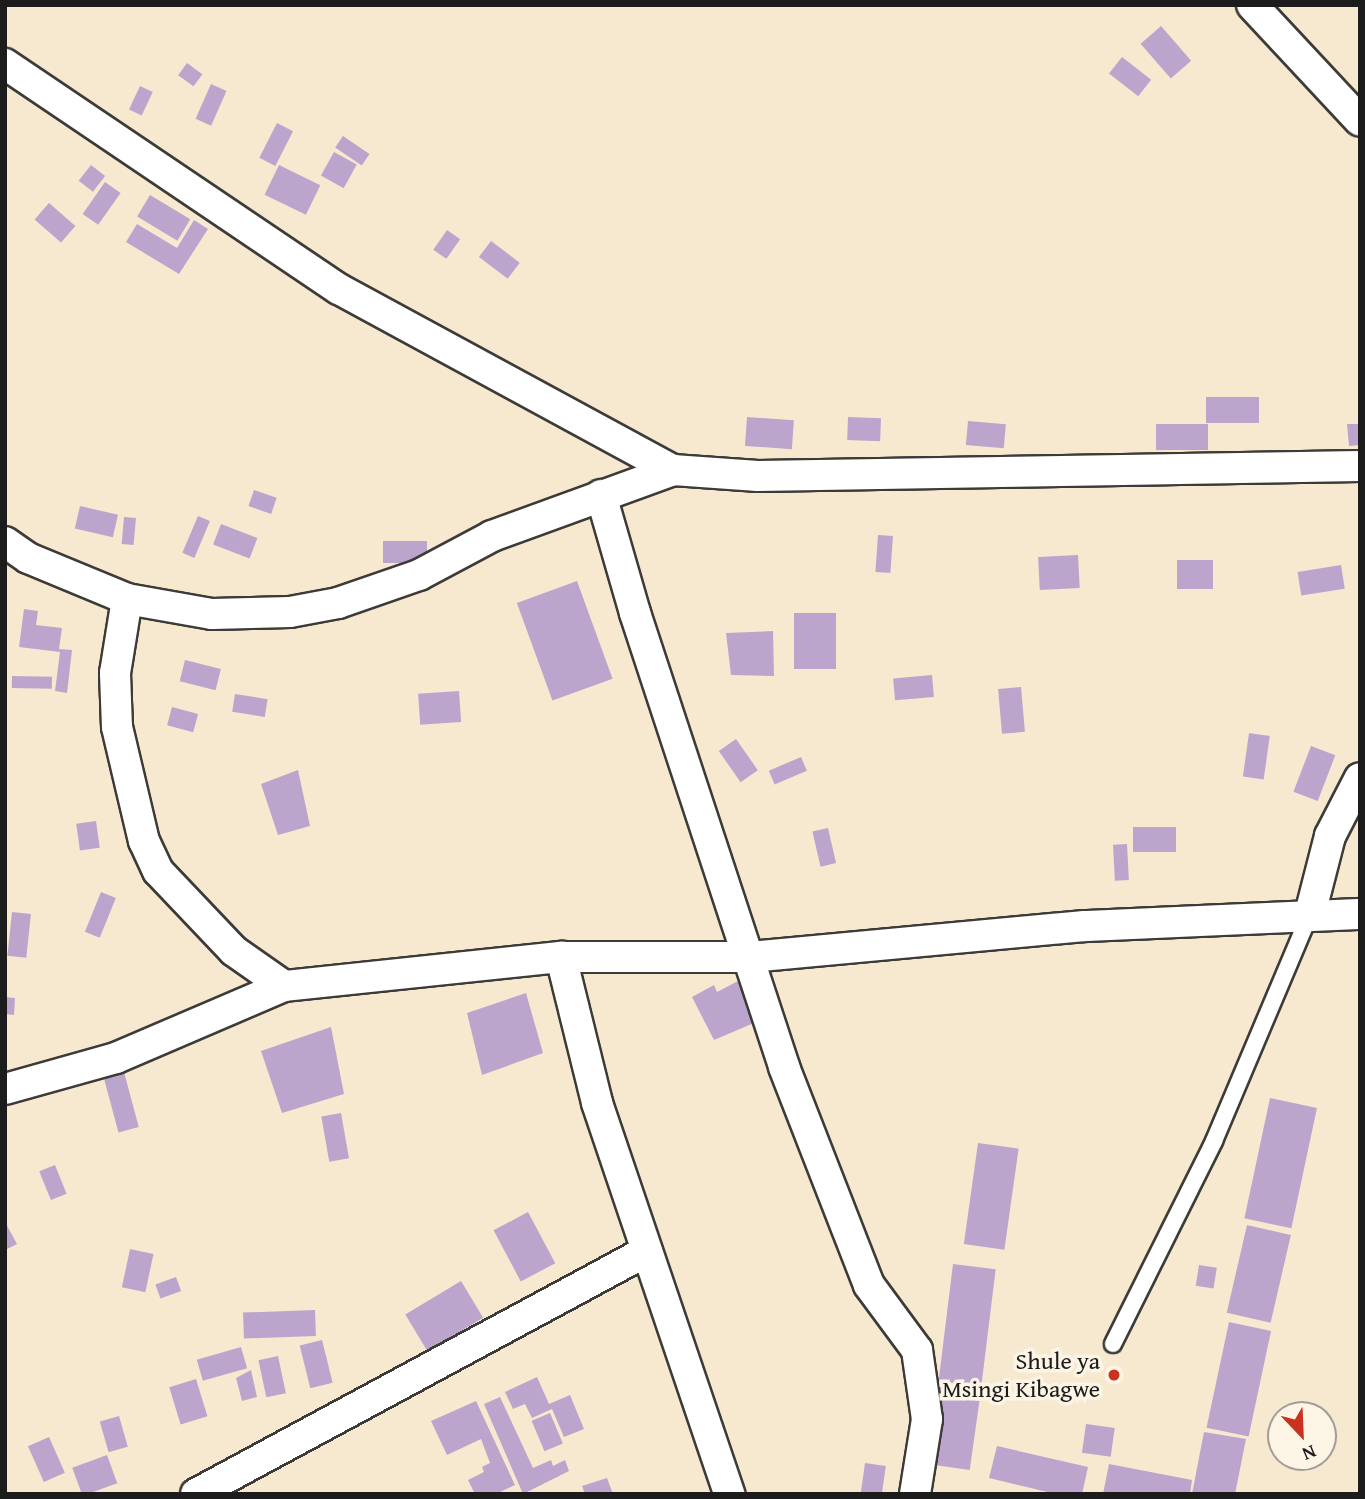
<!DOCTYPE html>
<style>
body{margin:0}
#map{position:relative;width:1365px;height:1499px;overflow:hidden;background:#f7e8d0;font-family:"Gentium Book Plus",serif}
div>[style]{position:absolute}
.building>*{inset:0;background:#bca5cd;transform-origin:0 0}
.roads{filter:drop-shadow(2px 0 #3d3b37) drop-shadow(-2px 0 #3d3b37) drop-shadow(0 2px #3d3b37) drop-shadow(0 -2px #3d3b37)}
.lane>*{height:16px;margin:-8px;padding:0 8px;transform-origin:8px;border-radius:8px;background:#fff}
.street>*{height:30px;margin:-15px;padding:0 15px;transform-origin:15px;border-radius:15px;background:#fff}
.dots>*{width:19px;height:19px;translate:-50% -50%;box-sizing:border-box;border:4px solid #fcf5e5;border-radius:50%}
span{translate:-50% -50%;white-space:nowrap;text-align:center;line-height:1.15;-webkit-text-stroke:7px #fcf5e5;paint-order:stroke}
.poi-label{font-size:24px;color:#1c1c1c}
.right{translate:-100% -50%;text-align:right}
.frame{position:absolute;inset:0;border:7px solid #1c1c1c;pointer-events:none}
.north{position:absolute;left:1267px;top:1401px;width:70px;height:70px;box-sizing:border-box;background:#fcf5e5;border:2px solid #a29e95;border-radius:50%;rotate:157deg;font-size:19px;font-weight:700;line-height:28px;text-align:center;color:#1c1c1c}
.north::after{content:'';display:block;margin:auto;width:24px;height:32px;background:#c8321e;clip-path:polygon(50% 0,100% 100%,50% 72%,0 100%)}
</style>
<div id="map">
<div class="building">
<div style="left:1161px;top:26px;width:46px;height:27px;rotate:49deg"></div>
<div style="left:1122px;top:57px;width:37px;height:21px;rotate:38deg"></div>
<div style="left:187px;top:63px;width:19px;height:15px;rotate:36deg"></div>
<div style="left:211px;top:84px;width:17px;height:38px;rotate:24deg"></div>
<div style="left:140px;top:86px;width:14px;height:26px;rotate:25deg"></div>
<div style="left:277px;top:123px;width:18px;height:39px;rotate:27deg"></div>
<div style="left:343px;top:136px;width:32px;height:14px;rotate:34deg"></div>
<div style="left:334px;top:152px;width:26px;height:27px;rotate:29deg"></div>
<div style="left:91px;top:165px;width:18px;height:20px;rotate:38deg"></div>
<div style="left:279px;top:165px;width:46px;height:33px;rotate:26deg"></div>
<div style="left:105px;top:182px;width:19px;height:39px;rotate:35deg"></div>
<div style="left:150px;top:195px;width:47px;height:25px;rotate:31deg"></div>
<div style="left:49px;top:203px;width:35px;height:22px;rotate:41deg"></div>
<div style="clip-path:polygon(194px 220px,208px 229px,179px 274px,126px 242px,137px 224px,177px 248px)"></div>
<div style="left:447px;top:230px;width:16px;height:24px;rotate:35deg"></div>
<div style="left:491px;top:241px;width:36px;height:20px;rotate:37deg"></div>
<div style="left:1206px;top:397px;width:53px;height:26px"></div>
<div style="left:747px;top:417px;width:47px;height:29px;rotate:4deg"></div>
<div style="left:848px;top:417px;width:33px;height:23px;rotate:2deg"></div>
<div style="left:968px;top:421px;width:38px;height:24px;rotate:5deg"></div>
<div style="left:1156px;top:424px;width:52px;height:26px"></div>
<div style="clip-path:polygon(1347px 424px,1360px 424px,1360px 445px,1349px 446px)"></div>
<div style="left:254px;top:490px;width:24px;height:17px;rotate:19deg"></div>
<div style="left:80px;top:506px;width:39px;height:23px;rotate:13deg"></div>
<div style="left:198px;top:516px;width:13px;height:40px;rotate:23deg"></div>
<div style="left:124px;top:517px;width:12px;height:27px;rotate:5deg"></div>
<div style="left:221px;top:524px;width:39px;height:22px;rotate:21deg"></div>
<div style="left:878px;top:535px;width:15px;height:37px;rotate:4deg"></div>
<div style="left:427px;top:541px;width:22px;height:44px;rotate:90deg"></div>
<div style="left:1078px;top:555px;width:33px;height:40px;rotate:87deg"></div>
<div style="left:1213px;top:560px;width:29px;height:36px;rotate:90deg"></div>
<div style="left:1341px;top:565px;width:24px;height:44px;rotate:81deg"></div>
<div style="left:577px;top:581px;width:104px;height:64px;rotate:70deg"></div>
<div style="clip-path:polygon(24px 609px,38px 611px,36px 625px,62px 628px,59px 649px,72px 650px,67px 693px,55px 691px,60px 652px,19px 647px)"></div>
<div style="left:836px;top:613px;width:56px;height:42px;rotate:90deg"></div>
<div style="clip-path:polygon(773px 631px,774px 676px,731px 675px,726px 633px)"></div>
<div style="left:185px;top:660px;width:37px;height:22px;rotate:14deg"></div>
<div style="left:932px;top:675px;width:22px;height:39px;rotate:85deg"></div>
<div style="left:12px;top:676px;width:40px;height:12px;rotate:1deg"></div>
<div style="left:1021px;top:687px;width:45px;height:23px;rotate:85deg"></div>
<div style="left:459px;top:691px;width:31px;height:41px;rotate:86deg"></div>
<div style="left:235px;top:694px;width:33px;height:18px;rotate:9deg"></div>
<div style="left:172px;top:707px;width:27px;height:19px;rotate:15deg"></div>
<div style="left:1249px;top:733px;width:21px;height:44px;rotate:8deg"></div>
<div style="left:736px;top:739px;width:38px;height:21px;rotate:55deg"></div>
<div style="left:1311px;top:746px;width:26px;height:49px;rotate:21deg"></div>
<div style="left:801px;top:757px;width:15px;height:35px;rotate:67deg"></div>
<div style="clip-path:polygon(298px 770px,310px 826px,278px 835px,261px 784px)"></div>
<div style="left:96px;top:821px;width:27px;height:20px;rotate:82deg"></div>
<div style="left:1133px;top:827px;width:43px;height:25px"></div>
<div style="left:828px;top:828px;width:36px;height:16px;rotate:77deg"></div>
<div style="left:1127px;top:844px;width:36px;height:14px;rotate:87deg"></div>
<div style="left:101px;top:892px;width:16px;height:43px;rotate:22deg"></div>
<div style="left:12px;top:912px;width:19px;height:44px;rotate:6deg"></div>
<div style="clip-path:polygon(740px 980px,754px 1023px,714px 1040px,692px 997px,714px 985px,717px 992px)"></div>
<div style="clip-path:polygon(526px 993px,543px 1053px,482px 1075px,467px 1013px)"></div>
<div style="clip-path:polygon(5px 997px,15px 998px,14px 1015px,5px 1014px)"></div>
<div style="clip-path:polygon(331px 1027px,344px 1094px,282px 1113px,261px 1051px)"></div>
<div style="left:124px;top:1072px;width:57px;height:21px;rotate:75deg"></div>
<div style="left:1270px;top:1098px;width:48px;height:123px;rotate:12deg"></div>
<div style="left:341px;top:1113px;width:46px;height:20px;rotate:80deg"></div>
<div style="left:978px;top:1143px;width:41px;height:102px;rotate:8deg"></div>
<div style="left:55px;top:1165px;width:31px;height:17px;rotate:68deg"></div>
<div style="left:528px;top:1212px;width:58px;height:39px;rotate:62deg"></div>
<div style="clip-path:polygon(5px 1222px,17px 1244px,5px 1250px)"></div>
<div style="left:1247px;top:1225px;width:45px;height:90px;rotate:13deg"></div>
<div style="left:130px;top:1249px;width:24px;height:39px;rotate:12deg"></div>
<div style="left:953px;top:1264px;width:43px;height:118px;rotate:7deg"></div>
<div style="left:1199px;top:1265px;width:18px;height:21px;rotate:9deg"></div>
<div style="left:176px;top:1277px;width:15px;height:22px;rotate:70deg"></div>
<div style="left:461px;top:1281px;width:43px;height:65px;rotate:59deg"></div>
<div style="left:315px;top:1310px;width:26px;height:72px;rotate:88deg"></div>
<div style="left:1229px;top:1322px;width:43px;height:108px;rotate:12deg"></div>
<div style="left:322px;top:1340px;width:44px;height:23px;rotate:76deg"></div>
<div style="left:241px;top:1347px;width:22px;height:46px;rotate:74deg"></div>
<div style="left:278px;top:1356px;width:38px;height:20px;rotate:78deg"></div>
<div style="clip-path:polygon(251px 1370px,257px 1397px,242px 1401px,236px 1378px)"></div>
<div style="clip-path:polygon(537px 1377px,549px 1404px,570px 1395px,584px 1429px,564px 1437px,552px 1409px,532px 1418px,525px 1404px,513px 1409px,505px 1392px)"></div>
<div style="left:196px;top:1379px;width:39px;height:28px;rotate:73deg"></div>
<div style="left:940px;top:1387px;width:41px;height:78px;rotate:8deg"></div>
<div style="clip-path:polygon(500px 1397px,533px 1468px,551px 1460px,553px 1466px,565px 1460px,569px 1471px,523px 1494px,484px 1404px)"></div>
<div style="clip-path:polygon(476px 1401px,515px 1485px,496px 1494px,475px 1494px,468px 1480px,484px 1472px,482px 1467px,490px 1463px,481px 1439px,447px 1455px,431px 1421px)"></div>
<div style="left:550px;top:1413px;width:33px;height:20px;rotate:67deg"></div>
<div style="left:119px;top:1416px;width:32px;height:20px;rotate:74deg"></div>
<div style="left:1086px;top:1424px;width:29px;height:29px;rotate:8deg"></div>
<div style="clip-path:polygon(1204px 1432px,1246px 1439px,1235px 1494px,1192px 1494px)"></div>
<div style="left:49px;top:1437px;width:39px;height:23px;rotate:66deg"></div>
<div style="clip-path:polygon(997px 1446px,1088px 1467px,1082px 1494px,1056px 1494px,989px 1478px)"></div>
<div style="left:107px;top:1455px;width:30px;height:37px;rotate:70deg"></div>
<div style="left:865px;top:1463px;width:21px;height:31px;rotate:8deg"></div>
<div style="clip-path:polygon(1109px 1464px,1192px 1480px,1190px 1494px,1103px 1494px)"></div>
<div style="clip-path:polygon(607px 1478px,613px 1494px,585px 1494px,582px 1486px)"></div>
</div>
<div class="roads">
<div class="lane">
<div style="left:1113px;top:1344px;width:227px;rotate:-63.5deg"></div>
<div style="left:1214px;top:1141px;width:246px;rotate:-67.1deg"></div>
</div>
<div class="street">
<div style="left:1252px;top:5px;width:158px;rotate:47deg"></div>
<div style="left:5px;top:64px;width:403px;rotate:34deg"></div>
<div style="left:339px;top:289px;width:380px;rotate:28.5deg"></div>
<div style="left:673px;top:470px;width:85px;rotate:4deg"></div>
<div style="left:758px;top:476px;width:602px;rotate:-0.95deg"></div>
<div style="left:601px;top:495px;width:123px;rotate:73.9deg"></div>
<div style="left:635px;top:613px;width:478px;rotate:71.8deg"></div>
<div style="left:784px;top:1067px;width:234px;rotate:68.7deg"></div>
<div style="left:869px;top:1285px;width:81px;rotate:53.6deg"></div>
<div style="left:917px;top:1350px;width:70px;rotate:81.8deg"></div>
<div style="left:927px;top:1419px;width:76px;rotate:99.1deg"></div>
<div style="left:5px;top:542px;width:28px;rotate:35deg"></div>
<div style="left:28px;top:558px;width:107px;rotate:22.5deg"></div>
<div style="left:127px;top:599px;width:86px;rotate:10deg"></div>
<div style="left:212px;top:614px;width:78px;rotate:-1.5deg"></div>
<div style="left:290px;top:612px;width:49px;rotate:-10.6deg"></div>
<div style="left:338px;top:603px;width:86px;rotate:-19.1deg"></div>
<div style="left:419px;top:575px;width:83px;rotate:-28.1deg"></div>
<div style="left:492px;top:536px;width:193px;rotate:-20deg"></div>
<div style="left:127px;top:599px;width:75px;rotate:99.2deg"></div>
<div style="left:115px;top:673px;width:54px;rotate:87.9deg"></div>
<div style="left:117px;top:727px;width:117px;rotate:76.7deg"></div>
<div style="left:144px;top:841px;width:33px;rotate:65deg"></div>
<div style="left:158px;top:871px;width:110px;rotate:46.5deg"></div>
<div style="left:234px;top:951px;width:61px;rotate:35deg"></div>
<div style="left:284px;top:986px;width:279px;rotate:-6deg"></div>
<div style="left:561px;top:957px;width:150px;rotate:76.1deg"></div>
<div style="left:597px;top:1103px;width:413px;rotate:71.3deg"></div>
<div style="left:1310px;top:914px;width:81px;rotate:-75.6deg"></div>
<div style="left:1330px;top:836px;width:65px;rotate:-62.7deg"></div>
<div style="left:561px;top:957px;width:189px"></div>
<div style="left:750px;top:957px;width:336px;rotate:-5.3deg"></div>
<div style="left:1085px;top:926px;width:275px;rotate:-2.5deg"></div>
<div style="left:5px;top:1089px;width:115px;rotate:-15.6deg"></div>
<div style="left:116px;top:1058px;width:183px;rotate:-23.2deg"></div>
<div style="left:196px;top:1494px;width:512px;rotate:-28.32deg"></div>
</div>
</div>
<div class="dots">
<div style="left:1114px;top:1375px;background:#c8321e"></div>
</div>
<div class="poi-label">
<span class="right" style="left:1100px;top:1375px">Shule ya<br>Msingi Kibagwe</span>
</div>
<div class="frame"></div>
<div class="north">N</div>
</div>
